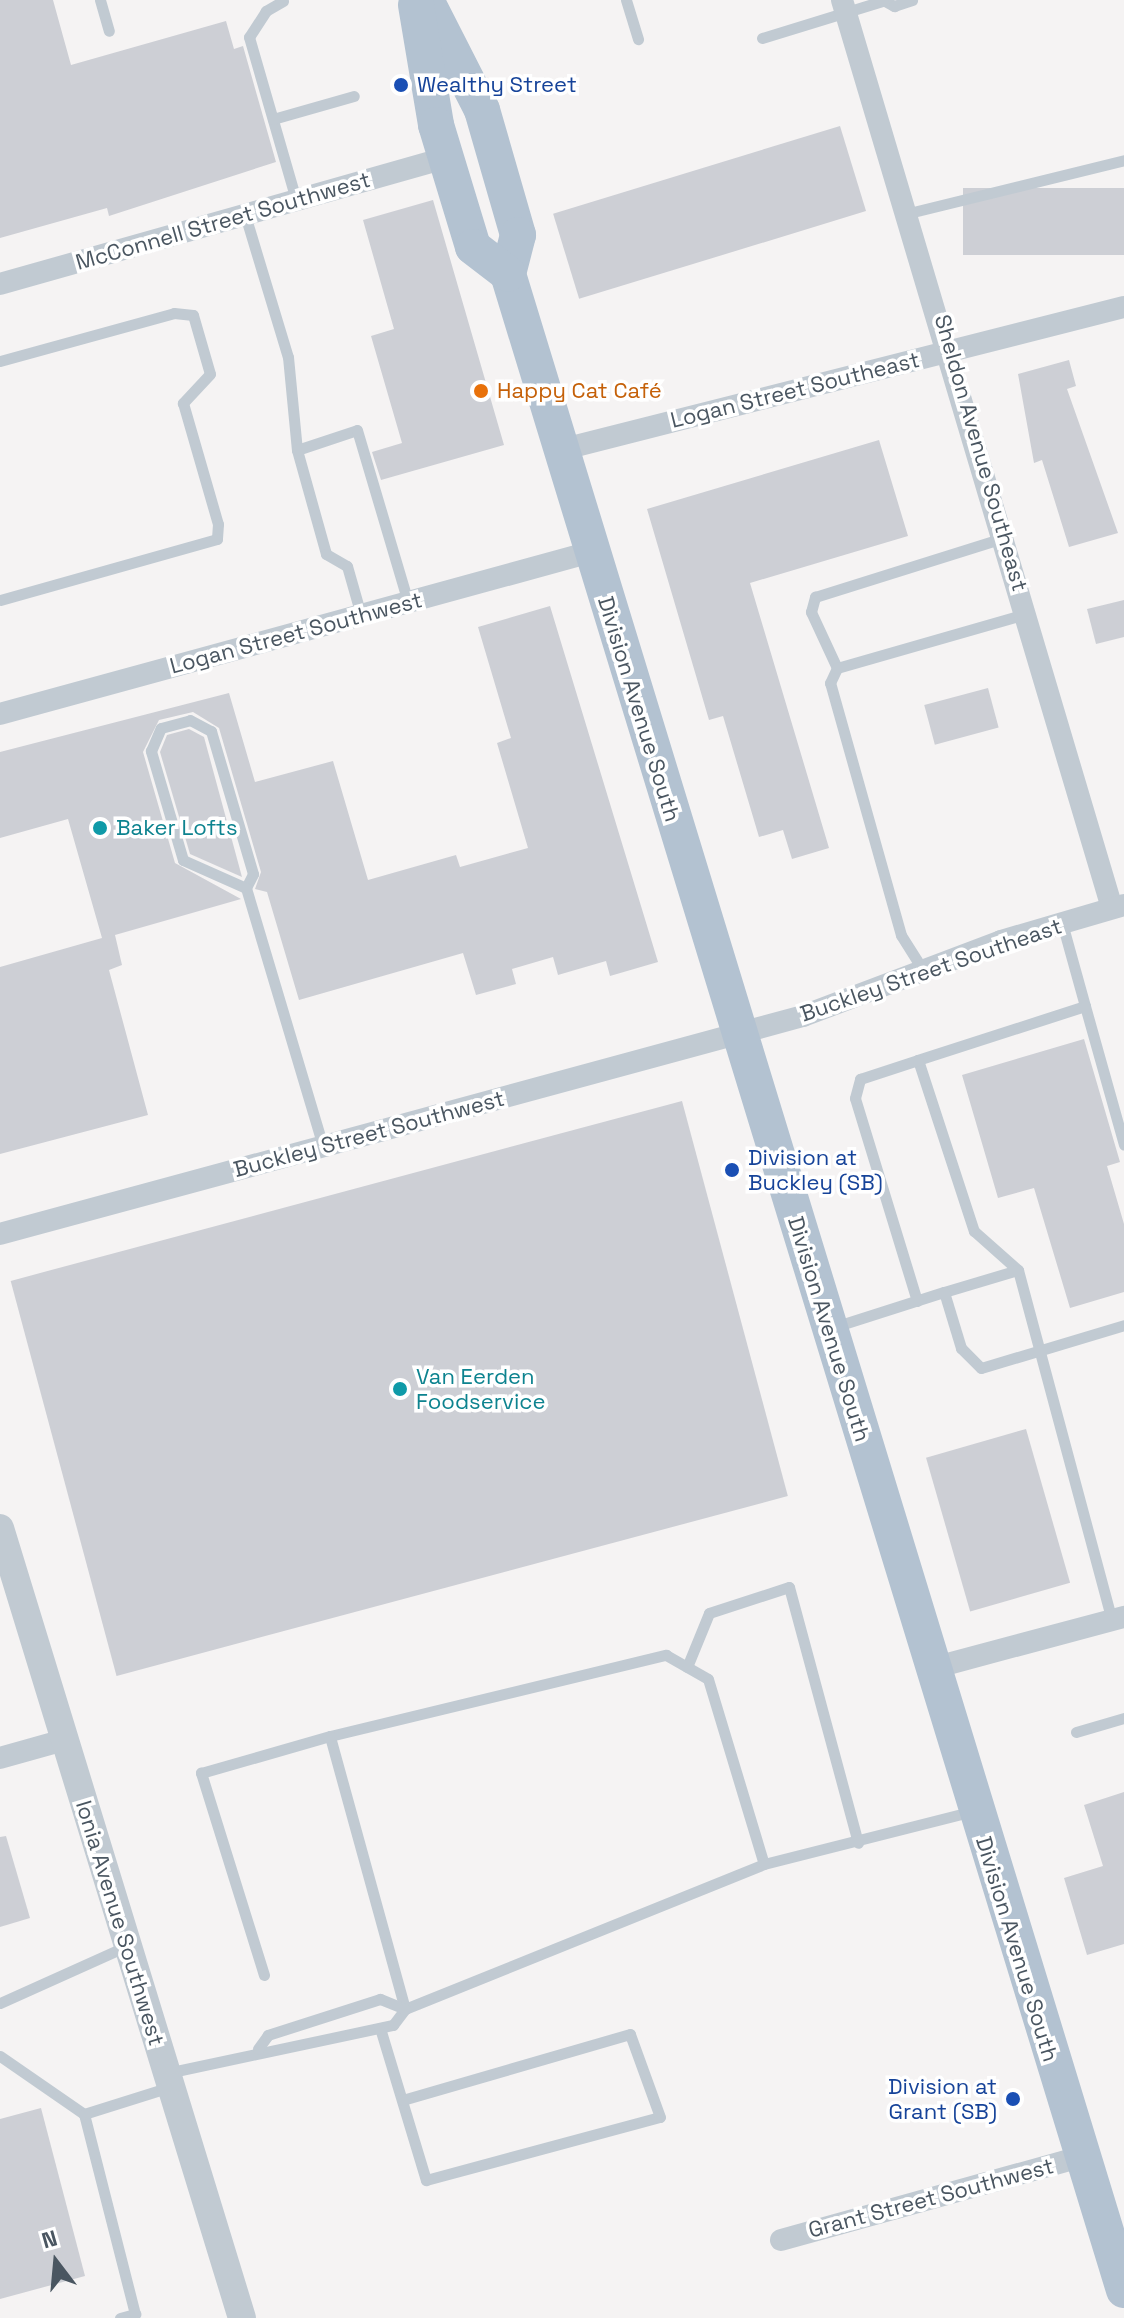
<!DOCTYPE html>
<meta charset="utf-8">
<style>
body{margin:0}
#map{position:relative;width:1124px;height:2318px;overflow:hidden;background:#f5f3f3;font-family:"Space Grotesk",sans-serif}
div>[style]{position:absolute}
.building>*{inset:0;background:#cdcfd5;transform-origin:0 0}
.service>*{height:11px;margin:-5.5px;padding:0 5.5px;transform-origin:5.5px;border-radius:5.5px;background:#c1cad2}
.minor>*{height:22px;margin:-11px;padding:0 11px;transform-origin:11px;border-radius:11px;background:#c1cad2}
.tertiary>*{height:28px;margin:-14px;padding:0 14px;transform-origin:14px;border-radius:14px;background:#c1cad2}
.primary>*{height:36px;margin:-18px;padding:0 18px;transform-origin:18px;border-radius:18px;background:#b3c2d1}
.dots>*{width:22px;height:22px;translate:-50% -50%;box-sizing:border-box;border:4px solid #fff;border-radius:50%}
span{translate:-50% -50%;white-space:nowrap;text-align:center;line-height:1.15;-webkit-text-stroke:7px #fff;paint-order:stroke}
.transit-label{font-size:22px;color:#164399}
.left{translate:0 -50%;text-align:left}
.right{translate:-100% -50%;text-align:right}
.street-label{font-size:22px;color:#4a5661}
.food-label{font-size:22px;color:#c56008}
.culture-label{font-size:22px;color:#0d838f}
.north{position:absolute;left:16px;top:2222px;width:80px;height:80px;-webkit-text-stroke:6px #fff;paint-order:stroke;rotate:344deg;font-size:22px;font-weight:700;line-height:32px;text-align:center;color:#4a5661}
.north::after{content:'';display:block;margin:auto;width:28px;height:36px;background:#4a5661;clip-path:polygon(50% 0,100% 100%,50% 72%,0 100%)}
</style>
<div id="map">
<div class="building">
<div style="clip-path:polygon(0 0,53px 0,71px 65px,226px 21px,234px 49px,243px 46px,276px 162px,109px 216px,107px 208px,0 238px)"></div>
<div style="left:840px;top:126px;width:89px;height:300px;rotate:73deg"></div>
<div style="left:1124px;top:188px;width:67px;height:161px;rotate:90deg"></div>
<div style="clip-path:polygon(433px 200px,504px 445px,381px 480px,372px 452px,402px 443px,371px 336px,394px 329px,363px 220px)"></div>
<div style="clip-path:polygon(1069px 360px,1076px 386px,1067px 389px,1118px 533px,1069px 547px,1042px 460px,1034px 463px,1018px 374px)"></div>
<div style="clip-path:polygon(879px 440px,908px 536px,750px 583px,829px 848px,792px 859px,783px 830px,759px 837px,723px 716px,709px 720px,647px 509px)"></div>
<div style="clip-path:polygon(1124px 600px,1124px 637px,1096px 644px,1087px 609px)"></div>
<div style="clip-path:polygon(550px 606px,658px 962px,610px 976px,606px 961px,558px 975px,553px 957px,512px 969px,516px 984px,476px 995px,463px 953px,299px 1000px,267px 892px,255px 889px,261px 872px,219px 728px,193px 712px,159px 720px,143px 752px,175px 863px,241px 899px,115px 935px,122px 965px,109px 970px,148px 1115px,0 1154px,0 967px,102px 938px,68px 819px,0 838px,0 752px,229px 693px,255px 782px,333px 761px,368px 880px,456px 855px,460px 867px,528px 848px,497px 743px,511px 738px,478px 627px)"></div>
<div style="left:988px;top:688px;width:41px;height:66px;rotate:75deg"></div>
<div style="clip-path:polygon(189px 729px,204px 737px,242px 877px,190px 854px,160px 752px,167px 735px)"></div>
<div style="clip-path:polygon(1084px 1039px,1120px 1162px,1107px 1166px,1124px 1224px,1124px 1292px,1070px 1308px,1034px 1188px,998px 1198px,962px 1075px)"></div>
<div style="left:682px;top:1101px;width:409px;height:695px;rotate:75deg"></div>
<div style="left:1026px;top:1429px;width:160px;height:104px;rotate:74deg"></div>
<div style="clip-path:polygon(1124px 1792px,1124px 1944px,1087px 1955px,1064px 1878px,1103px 1866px,1084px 1805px)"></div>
<div style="clip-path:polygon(6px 1836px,30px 1918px,0 1927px,0 1837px)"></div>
<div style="clip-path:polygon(41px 2108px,85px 2276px,0 2299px,0 2119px)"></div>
</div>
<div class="service">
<div style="left:100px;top:0;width:32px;rotate:74deg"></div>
<div style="left:626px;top:0;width:41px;rotate:72.9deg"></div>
<div style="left:883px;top:0;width:13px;rotate:29deg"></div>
<div style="left:894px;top:6px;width:19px;rotate:-18deg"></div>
<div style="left:283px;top:1px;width:20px;rotate:150deg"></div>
<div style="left:266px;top:11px;width:31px;rotate:123deg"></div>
<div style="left:249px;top:37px;width:170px;rotate:73.9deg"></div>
<div style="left:762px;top:38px;width:126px;rotate:-17.1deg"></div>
<div style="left:273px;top:119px;width:84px;rotate:-15.9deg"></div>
<div style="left:909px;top:213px;width:221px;rotate:-13.8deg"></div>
<div style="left:245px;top:215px;width:148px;rotate:73.2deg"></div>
<div style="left:288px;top:357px;width:93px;rotate:84.5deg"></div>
<div style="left:297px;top:450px;width:108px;rotate:74.4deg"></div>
<div style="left:326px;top:554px;width:24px;rotate:30deg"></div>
<div style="left:347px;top:566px;width:51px;rotate:74.1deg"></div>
<div style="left:0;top:361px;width:180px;rotate:-15.4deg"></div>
<div style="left:174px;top:313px;width:19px;rotate:6deg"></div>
<div style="left:193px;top:315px;width:61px;rotate:73.9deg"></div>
<div style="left:210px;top:374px;width:40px;rotate:133deg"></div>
<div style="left:183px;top:403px;width:126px;rotate:73.9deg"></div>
<div style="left:218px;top:524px;width:15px;rotate:94deg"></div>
<div style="left:217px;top:539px;width:225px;rotate:164.3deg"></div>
<div style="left:297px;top:450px;width:63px;rotate:-18.4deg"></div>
<div style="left:357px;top:430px;width:179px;rotate:73.5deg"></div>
<div style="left:837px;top:668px;width:62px;rotate:-114.9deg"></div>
<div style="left:811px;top:612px;width:16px;rotate:-75deg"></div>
<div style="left:815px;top:597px;width:197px;rotate:-17.4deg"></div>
<div style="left:190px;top:720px;width:24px;rotate:28deg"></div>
<div style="left:211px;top:731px;width:149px;rotate:73.6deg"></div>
<div style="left:253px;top:874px;width:16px;rotate:117deg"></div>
<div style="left:246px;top:888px;width:69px;rotate:-156deg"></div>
<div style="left:183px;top:860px;width:114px;rotate:-106.4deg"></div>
<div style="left:151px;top:751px;width:25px;rotate:-67deg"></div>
<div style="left:161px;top:728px;width:30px;rotate:-15deg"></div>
<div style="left:246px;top:888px;width:269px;rotate:73.4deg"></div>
<div style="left:1062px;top:923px;width:86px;rotate:74.5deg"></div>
<div style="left:1085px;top:1006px;width:176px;rotate:162.1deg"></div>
<div style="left:918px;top:1060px;width:180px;rotate:71.9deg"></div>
<div style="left:974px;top:1231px;width:59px;rotate:41.6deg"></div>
<div style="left:1018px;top:1270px;width:362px;rotate:75deg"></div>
<div style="left:923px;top:970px;width:41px;rotate:-122.2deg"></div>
<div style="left:901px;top:935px;width:262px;rotate:-105.7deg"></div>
<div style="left:830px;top:683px;width:17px;rotate:-65deg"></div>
<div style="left:837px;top:668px;width:196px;rotate:-16deg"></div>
<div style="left:1085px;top:1006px;width:144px;rotate:74.3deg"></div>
<div style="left:944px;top:1292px;width:77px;rotate:-16.6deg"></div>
<div style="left:917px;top:1301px;width:212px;rotate:-107deg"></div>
<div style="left:855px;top:1098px;width:20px;rotate:-75deg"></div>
<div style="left:860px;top:1079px;width:61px;rotate:-18.1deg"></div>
<div style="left:834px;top:1327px;width:115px;rotate:-17.7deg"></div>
<div style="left:944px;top:1292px;width:59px;rotate:73.1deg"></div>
<div style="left:961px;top:1348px;width:28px;rotate:45deg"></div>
<div style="left:981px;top:1368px;width:149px;rotate:-16.7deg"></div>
<div style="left:666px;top:1655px;width:48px;rotate:29.7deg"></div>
<div style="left:708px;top:1679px;width:193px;rotate:73.2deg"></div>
<div style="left:764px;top:1864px;width:387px;rotate:158deg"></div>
<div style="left:405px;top:2009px;width:283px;rotate:-105.4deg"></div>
<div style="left:330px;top:1736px;width:346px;rotate:-13.6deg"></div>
<div style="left:687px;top:1667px;width:58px;rotate:-67.8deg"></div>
<div style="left:709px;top:1613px;width:84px;rotate:-18deg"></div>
<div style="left:789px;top:1587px;width:265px;rotate:74.9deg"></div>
<div style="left:1076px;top:1732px;width:50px;rotate:-16.3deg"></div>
<div style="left:764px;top:1864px;width:216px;rotate:-14.2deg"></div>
<div style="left:264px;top:1975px;width:212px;rotate:-107.3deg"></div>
<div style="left:201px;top:1773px;width:134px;rotate:-16deg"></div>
<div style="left:0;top:2003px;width:139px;rotate:-24.2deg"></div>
<div style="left:380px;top:2028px;width:159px;rotate:73.2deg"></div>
<div style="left:426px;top:2180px;width:242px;rotate:-15.1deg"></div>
<div style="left:660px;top:2117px;width:88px;rotate:-109.9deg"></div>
<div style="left:630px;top:2034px;width:236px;rotate:163.8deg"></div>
<div style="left:0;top:2056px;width:102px;rotate:34.6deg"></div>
<div style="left:167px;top:2073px;width:231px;rotate:-12deg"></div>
<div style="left:393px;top:2025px;width:20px;rotate:-53deg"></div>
<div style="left:405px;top:2009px;width:27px;rotate:-158deg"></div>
<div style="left:380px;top:1999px;width:118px;rotate:162.2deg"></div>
<div style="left:268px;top:2035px;width:17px;rotate:126deg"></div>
<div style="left:120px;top:2318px;width:16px;rotate:-15deg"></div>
<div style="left:135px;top:2314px;width:206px;rotate:-104.3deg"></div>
<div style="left:84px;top:2114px;width:90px;rotate:-17.4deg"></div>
</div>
<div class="minor">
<div style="left:842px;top:0;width:947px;rotate:73.44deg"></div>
<div style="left:0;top:284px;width:463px;rotate:-15.8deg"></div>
<div style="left:560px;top:450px;width:582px;rotate:-14.23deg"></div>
<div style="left:0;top:714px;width:613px;rotate:-15.33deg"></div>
<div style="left:0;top:1234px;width:832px;rotate:-15.19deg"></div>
<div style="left:803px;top:1016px;width:212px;rotate:-20.7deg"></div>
<div style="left:1001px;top:941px;width:128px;rotate:-16.3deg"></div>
<div style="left:933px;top:1668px;width:198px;rotate:-15deg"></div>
<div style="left:0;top:1758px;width:66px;rotate:-15.7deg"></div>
<div style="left:781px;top:2240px;width:311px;rotate:-15.5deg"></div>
</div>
<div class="tertiary">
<div style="left:0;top:1528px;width:826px;rotate:72.97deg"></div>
</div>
<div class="primary">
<div style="left:426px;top:0;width:123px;rotate:63deg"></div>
<div style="left:482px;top:110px;width:130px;rotate:73.9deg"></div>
<div style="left:518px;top:235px;width:40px;rotate:104.4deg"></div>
<div style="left:508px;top:274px;width:2108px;rotate:73.01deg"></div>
<div style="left:416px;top:5px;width:122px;rotate:80.5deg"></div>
<div style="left:436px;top:125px;width:127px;rotate:73.1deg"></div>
<div style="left:473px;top:247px;width:44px;rotate:37.6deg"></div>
</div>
<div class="dots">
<div style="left:401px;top:85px;background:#1a4fb4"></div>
<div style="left:481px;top:391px;background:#e8710a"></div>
<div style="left:100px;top:828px;background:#0f9aa8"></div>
<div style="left:732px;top:1170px;background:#1a4fb4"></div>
<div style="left:400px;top:1389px;background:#0f9aa8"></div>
<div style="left:1013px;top:2099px;background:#1a4fb4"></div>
</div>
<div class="transit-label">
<span class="left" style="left:417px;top:85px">Wealthy Street</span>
<span class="left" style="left:748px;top:1170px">Division at<br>Buckley (SB)</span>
<span class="right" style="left:997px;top:2099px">Division at<br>Grant (SB)</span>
</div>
<div class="street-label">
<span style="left:223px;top:221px;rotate:-16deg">McConnell Street Southwest</span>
<span style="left:795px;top:390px;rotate:-14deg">Logan Street Southeast</span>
<span style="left:981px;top:453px;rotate:74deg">Sheldon Avenue Southeast</span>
<span style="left:296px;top:633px;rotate:-15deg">Logan Street Southwest</span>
<span style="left:639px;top:709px;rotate:73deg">Division Avenue South</span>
<span style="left:931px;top:970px;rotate:-19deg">Buckley Street Southeast</span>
<span style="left:369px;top:1134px;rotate:-15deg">Buckley Street Southwest</span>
<span style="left:829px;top:1329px;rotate:73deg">Division Avenue South</span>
<span style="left:120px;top:1923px;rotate:73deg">Ionia Avenue Southwest</span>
<span style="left:1017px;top:1949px;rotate:73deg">Division Avenue South</span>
<span style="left:931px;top:2198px;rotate:-15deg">Grant Street Southwest</span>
</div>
<div class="food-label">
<span class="left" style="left:497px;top:391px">Happy Cat Café</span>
</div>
<div class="culture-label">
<span class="left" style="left:116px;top:828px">Baker Lofts</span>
<span class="left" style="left:416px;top:1389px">Van Eerden<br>Foodservice</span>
</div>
<div class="north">N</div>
</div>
